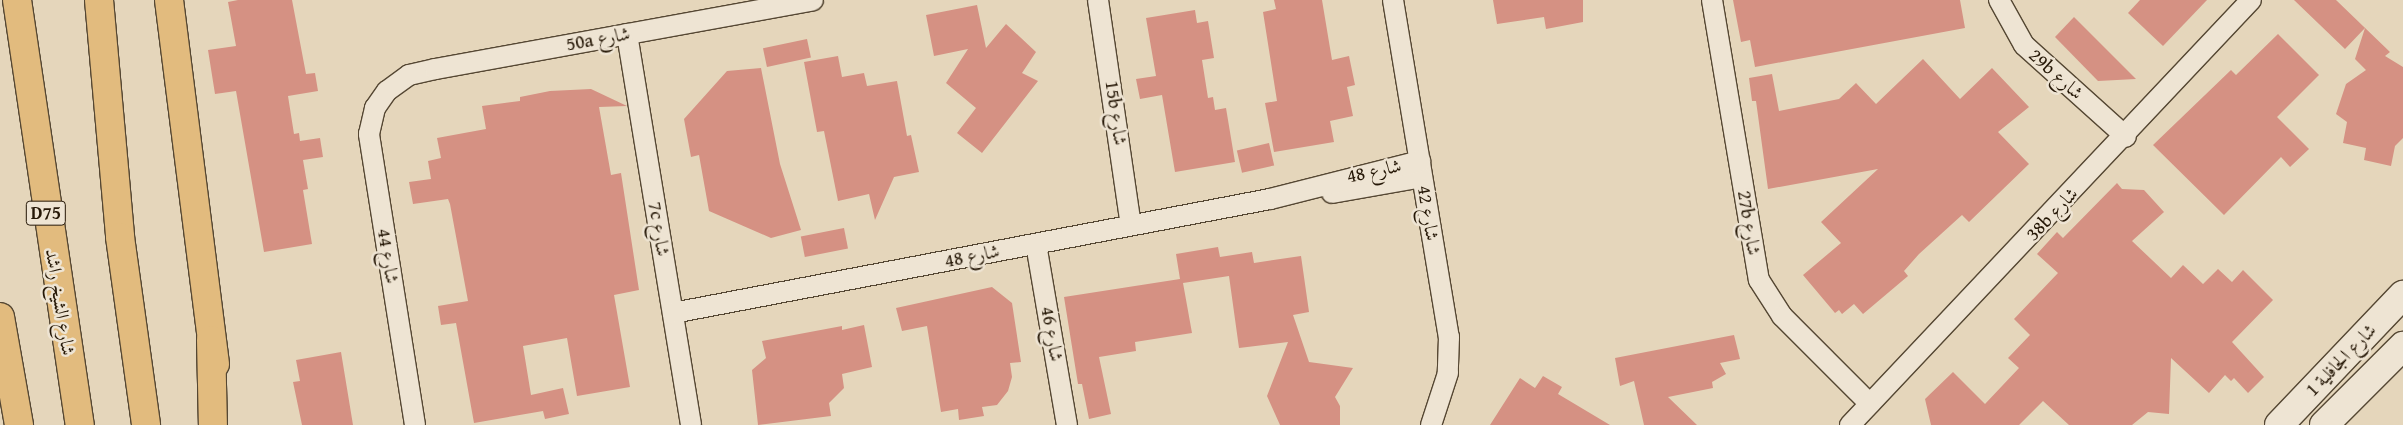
<!DOCTYPE html>
<meta charset="utf-8">
<style>
body{margin:0}
#map{position:relative;width:2403px;height:425px;overflow:hidden;background:#e5d6bb;font-family:"Gentium Book Plus",Amiri,serif}
div>[style]{position:absolute}
.building>*{inset:0;background:#d59183;transform-origin:0 0}
.roads{filter:drop-shadow(1px 0 #554733) drop-shadow(-1px 0 #554733) drop-shadow(0 1px #554733) drop-shadow(0 -1px #554733)}
.street>*{height:20px;margin:-10px;padding:0 10px;transform-origin:10px;border-radius:10px;background:#eee4d3}
.secondary>*{height:28px;margin:-14px;padding:0 14px;transform-origin:14px;border-radius:14px;background:#eee4d3}
.primary>*{height:28px;margin:-14px;padding:0 14px;transform-origin:14px;border-radius:14px;background:#e2bb7e}
.highway>*{height:28px;margin:-14px;padding:0 14px;transform-origin:14px;border-radius:14px;background:#e2bb7e}
span{translate:-50% -50%;white-space:nowrap;text-align:center;line-height:1.15;-webkit-text-stroke:5px #eee4d3;paint-order:stroke}
.shield-label span{padding:1px 4px;background:#eee4d3;border:1px solid;border-radius:4px;-webkit-text-stroke-width:0}
.shield-label{font-size:18px;color:#251706;font-weight:700}
.street-label{font-size:19px;color:#251706}
</style>
<div id="map">
<div class="building">
<div style="clip-path:polygon(238px 0,292px 0,306px 74px,315px 73px,318px 91px,288px 96px,294px 134px,299px 133px,300px 141px,320px 138px,323px 157px,303px 160px,308px 189px,303px 190px,312px 244px,264px 252px,236px 91px,215px 94px,208px 50px,236px 46px,228px 2px)"></div>
<div style="clip-path:polygon(1274px 0,1322px 0,1332px 60px,1349px 56px,1355px 85px,1347px 87px,1353px 116px,1330px 121px,1334px 142px,1274px 152px,1265px 103px,1277px 101px,1263px 12px,1276px 9px)"></div>
<div style="clip-path:polygon(1493px 0,1583px 0,1583px 22px,1546px 29px,1544px 17px,1497px 24px)"></div>
<div style="clip-path:polygon(1733px 0,1960px 0,1965px 28px,1755px 67px,1750px 40px,1741px 42px)"></div>
<div style="clip-path:polygon(2140px 0,2207px 0,2163px 46px,2128px 13px)"></div>
<div style="clip-path:polygon(2294px 0,2336px 0,2390px 52px,2385px 56px,2403px 67px,2403px 138px,2395px 146px,2391px 166px,2364px 160px,2366px 148px,2343px 143px,2347px 122px,2336px 114px,2346px 84px,2366px 70px,2355px 59px,2365px 28px,2345px 49px)"></div>
<div style="clip-path:polygon(977px 5px,986px 48px,1006px 24px,1036px 52px,1022px 73px,1038px 81px,982px 153px,957px 133px,976px 108px,946px 83px,968px 49px,934px 56px,926px 15px)"></div>
<div style="clip-path:polygon(1195px 10px,1197px 23px,1208px 21px,1214px 58px,1202px 60px,1208px 98px,1213px 97px,1215px 110px,1226px 108px,1235px 162px,1175px 172px,1162px 95px,1140px 99px,1136px 79px,1156px 76px,1146px 18px)"></div>
<div style="clip-path:polygon(2074px 17px,2136px 79px,2098px 81px,2055px 37px)"></div>
<div style="clip-path:polygon(2278px 34px,2319px 75px,2277px 117px,2309px 149px,2290px 167px,2281px 157px,2224px 215px,2153px 145px,2231px 70px,2236px 75px)"></div>
<div style="left:807px;top:39px;width:19px;height:45px;rotate:78deg"></div>
<div style="clip-path:polygon(838px 56px,842px 77px,864px 73px,867px 86px,897px 81px,907px 136px,911px 135px,919px 172px,894px 177px,875px 220px,869px 194px,838px 201px,824px 131px,817px 132px,804px 62px)"></div>
<div style="clip-path:polygon(1923px 59px,1960px 99px,1992px 68px,2029px 107px,1998px 132px,2029px 164px,1969px 222px,1962px 215px,1919px 254px,1904px 271px,1908px 276px,1863px 314px,1854px 304px,1842px 314px,1839px 310px,1835px 313px,1803px 275px,1841px 243px,1821px 222px,1878px 169px,1768px 189px,1756px 101px,1752px 101px,1749px 78px,1772px 74px,1779px 111px,1839px 99px,1856px 83px,1876px 104px)"></div>
<div style="clip-path:polygon(761px 68px,780px 164px,801px 230px,771px 238px,709px 211px,699px 155px,691px 157px,684px 119px,727px 71px)"></div>
<div style="clip-path:polygon(591px 89px,627px 106px,599px 107px,611px 175px,621px 173px,639px 290px,614px 295px,630px 387px,577px 396px,567px 338px,523px 346px,531px 395px,563px 388px,569px 414px,545px 419px,543px 411px,474px 423px,456px 323px,441px 325px,438px 306px,468px 301px,450px 204px,448px 199px,413px 204px,409px 182px,431px 179px,428px 161px,441px 158px,437px 138px,486px 129px,482px 106px,520px 101px,520px 97px,550px 91px)"></div>
<div style="left:1269px;top:143px;width:23px;height:33px;rotate:77deg"></div>
<div style="clip-path:polygon(2117px 183px,2122px 189px,2144px 190px,2164px 212px,2132px 241px,2171px 278px,2183px 265px,2203px 284px,2218px 269px,2232px 282px,2243px 270px,2273px 300px,2232px 342px,2264px 377px,2248px 393px,2234px 378px,2231px 381px,2225px 375px,2209px 393px,2171px 358px,2169px 414px,2148px 412px,2132px 425px,2069px 425px,2043px 401px,2019px 425px,1931px 425px,1925px 399px,1953px 372px,1985px 404px,2019px 368px,2008px 358px,2030px 335px,2014px 319px,2058px 273px,2037px 254px,2057px 232px,2063px 238px)"></div>
<div style="left:844px;top:228px;width:21px;height:44px;rotate:79deg"></div>
<div style="clip-path:polygon(1218px 247px,1220px 257px,1252px 252px,1254px 263px,1301px 256px,1309px 312px,1293px 315px,1309px 362px,1353px 368px,1335px 397px,1340px 406px,1340px 425px,1280px 425px,1267px 396px,1288px 342px,1239px 348px,1229px 276px,1183px 283px,1192px 333px,1135px 342px,1136px 351px,1099px 357px,1111px 414px,1089px 419px,1082px 384px,1078px 384px,1064px 297px,1180px 279px,1176px 254px)"></div>
<div style="clip-path:polygon(992px 287px,1012px 303px,1021px 362px,1010px 363px,1012px 377px,1008px 391px,997px 405px,982px 407px,984px 416px,959px 420px,958px 409px,941px 412px,927px 326px,902px 331px,896px 308px)"></div>
<div style="clip-path:polygon(864px 325px,872px 367px,842px 374px,844px 388px,829px 403px,831px 416px,758px 425px,752px 370px,766px 358px,762px 341px,842px 326px,842px 330px)"></div>
<div style="clip-path:polygon(1734px 335px,1740px 359px,1720px 363px,1726px 374px,1712px 382px,1713px 388px,1668px 397px,1697px 425px,1644px 425px,1634px 381px,1620px 386px,1615px 358px)"></div>
<div style="clip-path:polygon(341px 352px,353px 425px,302px 425px,293px 382px,300px 381px,296px 360px)"></div>
<div style="clip-path:polygon(1543px 376px,1562px 387px,1558px 394px,1610px 425px,1490px 425px,1520px 378px,1535px 388px)"></div>
</div>
<div class="roads">
<div class="street">
<div style="left:1098px;top:0;width:227px;rotate:81.7deg"></div>
<div style="left:1393px;top:0;width:342px;rotate:80.6deg"></div>
<div style="left:1449px;top:337px;width:36px;rotate:92deg"></div>
<div style="left:1448px;top:373px;width:55px;rotate:108.1deg"></div>
<div style="left:1712px;top:0;width:284px;rotate:80.5deg"></div>
<div style="left:1759px;top:280px;width:43px;rotate:57.4deg"></div>
<div style="left:1782px;top:316px;width:124px;rotate:45deg"></div>
<div style="left:1999px;top:0;width:51px;rotate:60.9deg"></div>
<div style="left:2024px;top:45px;width:137px;rotate:42deg"></div>
<div style="left:627px;top:34px;width:396px;rotate:80.7deg"></div>
<div style="left:1332px;top:193px;width:91px;rotate:-10.1deg"></div>
<div style="left:1036px;top:244px;width:184px;rotate:80.3deg"></div>
<div style="left:673px;top:313px;width:608px;rotate:-10.81deg"></div>
<div style="left:1270px;top:199px;width:155px;rotate:-14.2deg"></div>
<div style="left:415px;top:425px;width:295px;rotate:-99deg"></div>
<div style="left:369px;top:134px;width:27px;rotate:-77deg"></div>
<div style="left:375px;top:108px;width:21px;rotate:-55deg"></div>
<div style="left:387px;top:91px;width:27px;rotate:-36deg"></div>
<div style="left:409px;top:75px;width:27px;rotate:-13deg"></div>
<div style="left:435px;top:69px;width:384px;rotate:-10.3deg"></div>
<div style="left:1850px;top:425px;width:584px;rotate:-46.66deg"></div>
</div>
<div class="secondary">
<div style="left:2279px;top:425px;width:180px;rotate:-46.4deg"></div>
<div style="left:2324px;top:425px;width:112px;rotate:-45deg"></div>
</div>
<div class="primary">
<div style="left:169px;top:0;width:367px;rotate:82.8deg"></div>
<div style="left:0;top:317px;width:110px;rotate:80deg"></div>
</div>
<div class="highway">
<div style="left:17px;top:0;width:430px;rotate:81.6deg"></div>
<div style="left:99px;top:0;width:238px;rotate:84.9deg"></div>
<div style="left:120px;top:237px;width:190px;rotate:82.1deg"></div>
<div style="left:211px;top:340px;width:85px;rotate:88.7deg"></div>
</div>
</div>
<div class="shield-label">
<span style="left:46px;top:213px">D75</span>
</div>
<div class="street-label">
<span style="left:598px;top:39px;rotate:-10deg">50a شارع</span>
<span style="left:2056px;top:74px;rotate:42deg">29b شارع</span>
<span style="left:1116px;top:113px;rotate:82deg">15b شارع</span>
<span style="left:1374px;top:171px;rotate:-12deg">شارع 48</span>
<span style="left:1428px;top:213px;rotate:81deg">شارع 42</span>
<span style="left:2052px;top:214px;rotate:-46deg">38b شارع</span>
<span style="left:1749px;top:223px;rotate:81deg">27b شارع</span>
<span style="left:659px;top:229px;rotate:81deg">7c شارع</span>
<span style="left:388px;top:256px;rotate:81deg">شارع 44</span>
<span style="left:972px;top:256px;rotate:-11deg">شارع 48</span>
<span style="left:60px;top:302px;rotate:81deg">شارع الشيخ راشد</span>
<span style="left:1052px;top:334px;rotate:80deg">شارع 46</span>
<span style="left:2341px;top:360px;rotate:-46deg">شارع الجافلية 1</span>
</div>
</div>
